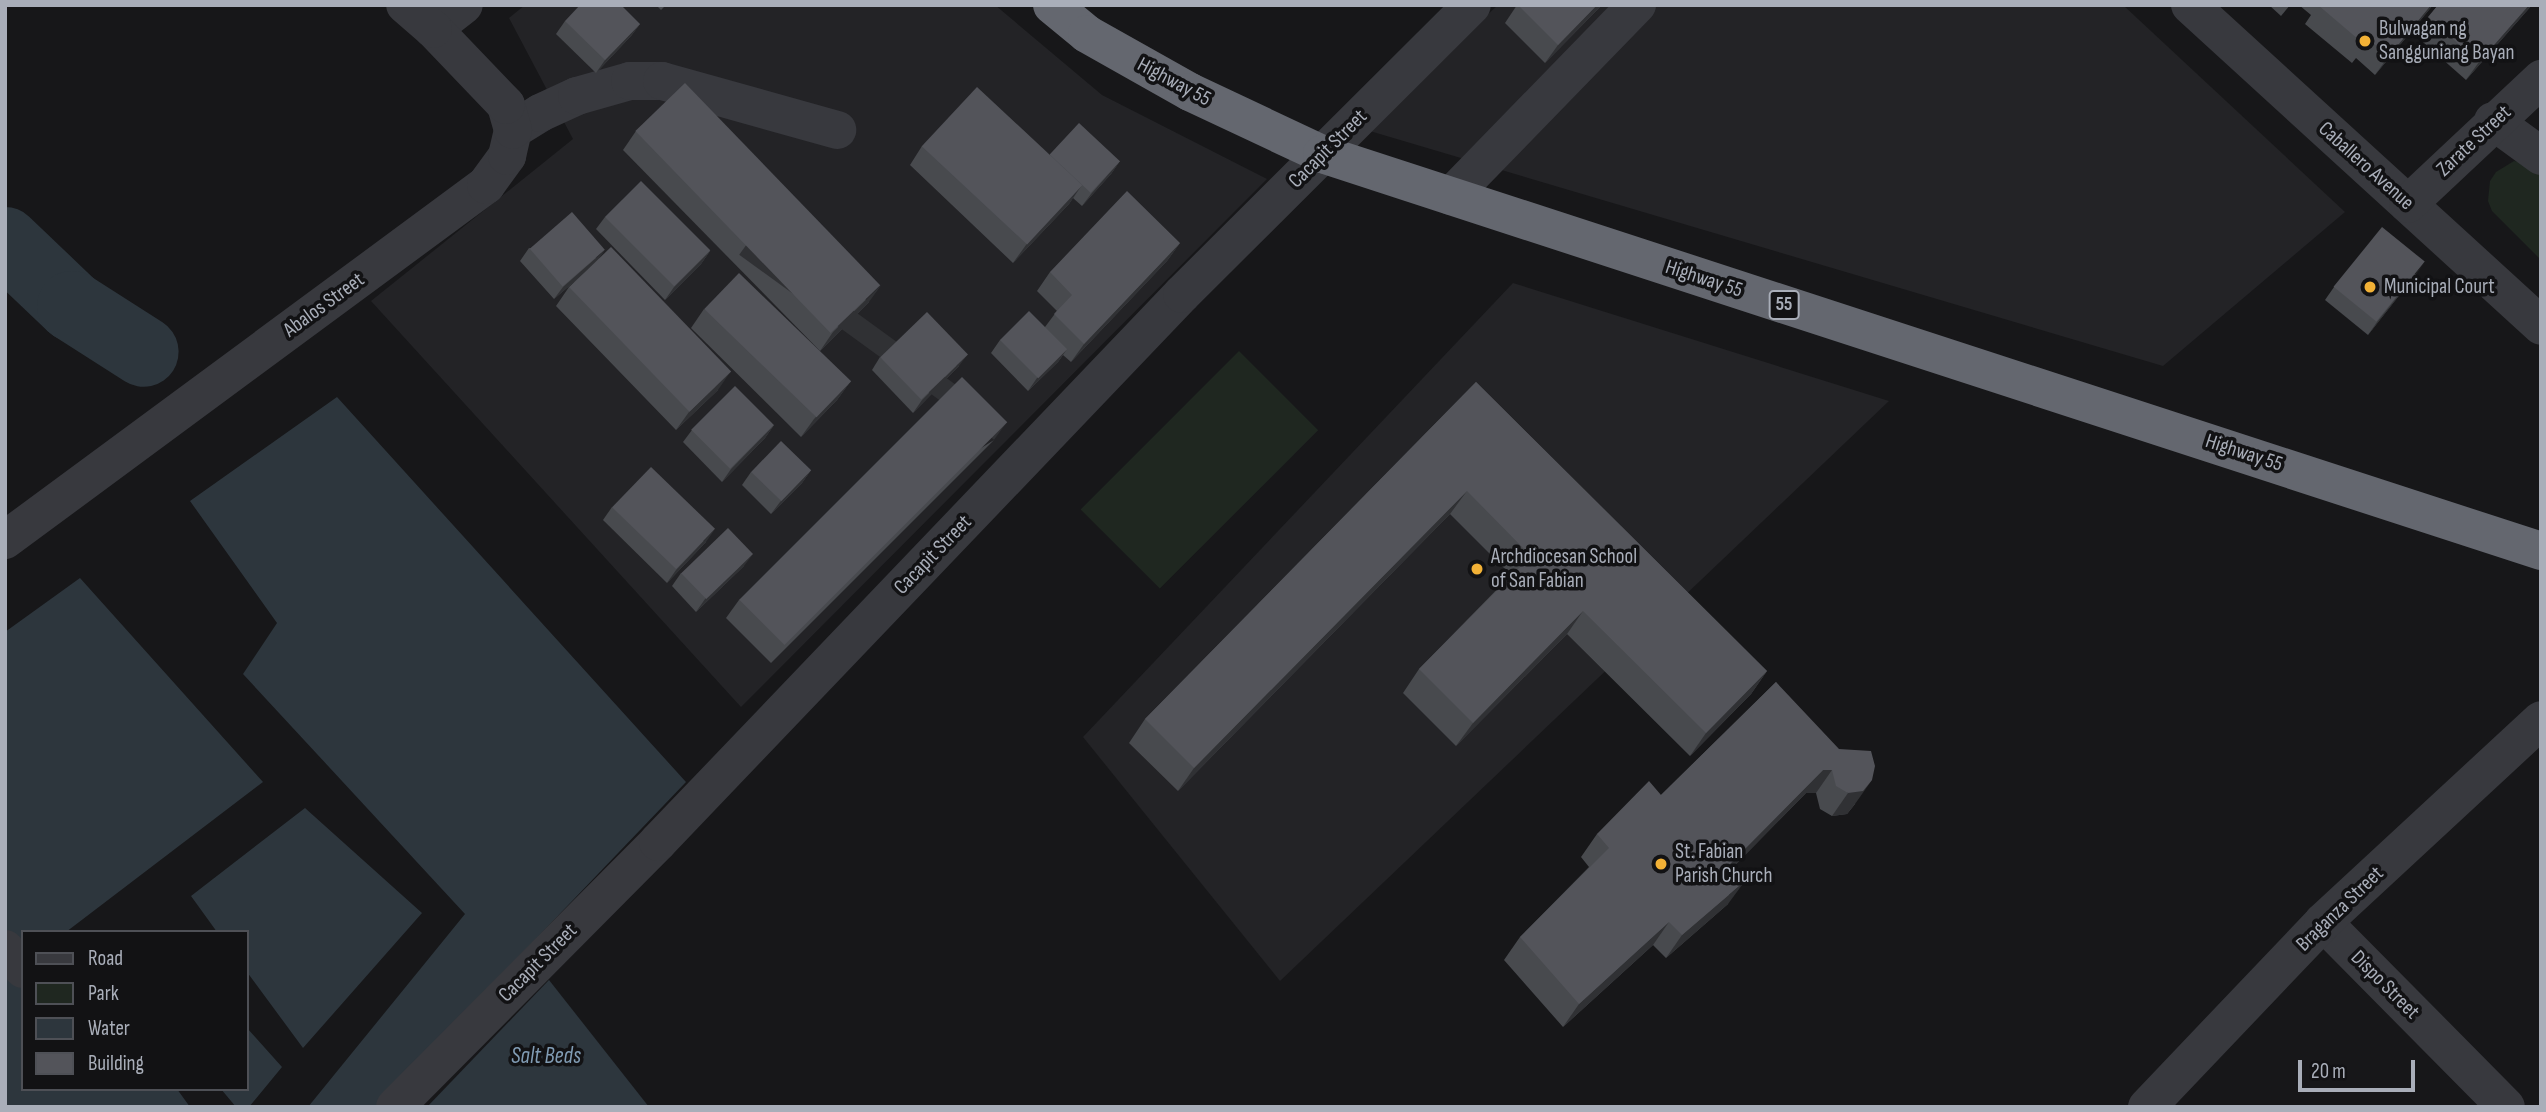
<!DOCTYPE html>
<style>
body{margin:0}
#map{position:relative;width:2546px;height:1112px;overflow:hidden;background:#171719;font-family:"Sofia Sans Condensed",sans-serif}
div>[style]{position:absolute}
.built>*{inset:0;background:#232326}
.green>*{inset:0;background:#1f2720;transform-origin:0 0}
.water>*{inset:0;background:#2d363d}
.river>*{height:70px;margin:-35px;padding:0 35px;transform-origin:35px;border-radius:35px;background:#2d363d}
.minor>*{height:38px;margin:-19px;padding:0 19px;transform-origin:19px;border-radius:19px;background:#38393e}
.highway>*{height:38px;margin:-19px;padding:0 19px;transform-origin:19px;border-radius:19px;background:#64676f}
.wall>*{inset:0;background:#484a4e}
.shaded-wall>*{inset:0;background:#303134;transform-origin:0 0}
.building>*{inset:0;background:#53545a;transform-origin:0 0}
.dots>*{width:19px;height:19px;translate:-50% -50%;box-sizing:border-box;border:4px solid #121214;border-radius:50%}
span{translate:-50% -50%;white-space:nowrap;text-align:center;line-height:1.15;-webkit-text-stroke:7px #121214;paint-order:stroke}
.shield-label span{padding:2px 5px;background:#121214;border:2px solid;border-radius:5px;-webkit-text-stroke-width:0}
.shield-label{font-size:19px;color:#a9aeb9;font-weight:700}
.poi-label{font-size:21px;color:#a9aeb9}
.left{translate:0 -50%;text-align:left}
.street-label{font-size:21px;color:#a9aeb9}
.water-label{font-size:23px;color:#819cb4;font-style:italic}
.frame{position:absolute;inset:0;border:7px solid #a9aeb9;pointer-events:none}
.legend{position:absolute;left:21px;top:930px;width:228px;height:161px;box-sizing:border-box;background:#121214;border:2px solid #4e5056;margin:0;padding:9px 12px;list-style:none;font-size:21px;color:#a9aeb9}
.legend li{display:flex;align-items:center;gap:14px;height:35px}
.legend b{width:35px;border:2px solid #4e5056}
.scale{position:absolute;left:2298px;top:1060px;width:117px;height:32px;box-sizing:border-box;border:4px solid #a9aeb9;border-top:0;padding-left:9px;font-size:21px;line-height:24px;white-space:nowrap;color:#a9aeb9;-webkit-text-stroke:5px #121214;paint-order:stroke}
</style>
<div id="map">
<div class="built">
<div style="clip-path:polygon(525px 5px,995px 5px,1102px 95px,1267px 179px,741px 707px,371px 301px,573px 139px,509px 18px)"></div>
<div style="clip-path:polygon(1498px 5px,2123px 5px,2345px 212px,2163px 366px,1363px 129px)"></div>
<div style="clip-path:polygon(1513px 283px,1889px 401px,1280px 981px,1083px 737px)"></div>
</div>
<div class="green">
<div style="clip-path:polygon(2514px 161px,2541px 167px,2541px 260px,2492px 211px,2488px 201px,2490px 181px,2496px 172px)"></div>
<div style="left:1239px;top:351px;width:112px;height:224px;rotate:45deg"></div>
</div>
<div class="water">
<div style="clip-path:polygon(337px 397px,686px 782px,375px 1107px,308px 1107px,465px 914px,243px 674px,277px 623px,190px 501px)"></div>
<div style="clip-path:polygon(80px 578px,263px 782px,66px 932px,23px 932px,23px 1089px,177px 1089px,190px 1107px,5px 1107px,5px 632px)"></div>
<div style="clip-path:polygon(305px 808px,422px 913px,303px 1048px,247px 972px,247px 932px,217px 932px,191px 896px)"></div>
<div style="clip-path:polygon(549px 980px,649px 1107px,427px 1107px)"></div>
<div style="clip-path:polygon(247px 1028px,282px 1067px,249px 1107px,236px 1107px,221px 1089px,247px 1089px)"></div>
</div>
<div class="river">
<div style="left:5px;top:242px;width:93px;rotate:43.7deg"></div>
<div style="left:72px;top:306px;width:85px;rotate:32.6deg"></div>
</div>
<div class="minor">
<div style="left:2190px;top:5px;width:476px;rotate:42.4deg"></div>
<div style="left:433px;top:29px;width:39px;rotate:-38deg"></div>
<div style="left:2493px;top:121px;width:59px;rotate:36.1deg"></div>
<div style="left:513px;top:130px;width:32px;rotate:-32deg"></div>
<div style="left:540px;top:113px;width:41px;rotate:-24.7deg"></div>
<div style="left:577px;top:96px;width:55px;rotate:-15.8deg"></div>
<div style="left:630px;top:81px;width:32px"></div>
<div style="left:662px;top:81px;width:182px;rotate:15.6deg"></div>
<div style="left:1451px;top:196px;width:267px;rotate:-45.8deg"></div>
<div style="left:2408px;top:204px;width:183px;rotate:-43.2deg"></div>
<div style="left:5px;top:540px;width:598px;rotate:-36.43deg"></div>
<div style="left:486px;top:185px;width:36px;rotate:-54deg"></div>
<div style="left:507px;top:156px;width:27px;rotate:-77deg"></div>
<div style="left:513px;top:130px;width:26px;rotate:-106deg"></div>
<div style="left:506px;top:105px;width:105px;rotate:-133.8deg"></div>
<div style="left:433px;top:29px;width:37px;rotate:-139deg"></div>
<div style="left:2323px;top:922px;width:260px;rotate:45.3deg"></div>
<div style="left:5px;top:949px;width:27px;rotate:48deg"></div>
<div style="left:395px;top:1107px;width:373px;rotate:-45.2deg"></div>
<div style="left:658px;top:842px;width:758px;rotate:-46.28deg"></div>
<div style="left:1182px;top:294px;width:409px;rotate:-44.9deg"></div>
<div style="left:2147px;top:1107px;width:255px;rotate:-46.4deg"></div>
<div style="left:2323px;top:922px;width:297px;rotate:-42.8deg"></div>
</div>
<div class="highway">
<div style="left:1052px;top:5px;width:45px;rotate:39.6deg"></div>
<div style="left:1087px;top:34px;width:118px;rotate:29.4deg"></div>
<div style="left:1190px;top:92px;width:146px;rotate:25.2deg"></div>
<div style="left:1322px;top:154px;width:1282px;rotate:18.04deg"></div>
</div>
<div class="wall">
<div style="clip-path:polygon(656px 5px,666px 5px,661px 10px)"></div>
<div style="clip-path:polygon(1517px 5px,1602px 5px,1545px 63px,1505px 23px)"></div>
<div style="clip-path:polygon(2269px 5px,2290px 5px,2281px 16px)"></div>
<div style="clip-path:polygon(2299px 5px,2433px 5px,2375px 75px,2356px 58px,2352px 63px,2305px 24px,2311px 15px)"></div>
<div style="clip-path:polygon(2438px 5px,2532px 5px,2466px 80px,2415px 35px)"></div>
<div style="clip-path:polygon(565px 21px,640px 24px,631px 36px,596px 73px,556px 34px)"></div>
<div style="clip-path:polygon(636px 131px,869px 302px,820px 351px,623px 150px)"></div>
<div style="clip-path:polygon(922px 146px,1050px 155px,1120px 161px,1111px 174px,1082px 206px,1073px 198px,1069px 204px,1013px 263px,910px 165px)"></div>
<div style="clip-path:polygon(605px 217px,710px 251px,701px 264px,665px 300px,596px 229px)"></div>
<div style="clip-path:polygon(1180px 243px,1167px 261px,1071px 362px,1063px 355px,1058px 362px,1028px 391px,991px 353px,1000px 340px,1045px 327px,1057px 311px,1037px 291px,1050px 272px)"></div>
<div style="clip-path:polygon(529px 248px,599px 258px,718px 390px,676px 430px,556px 306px,569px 287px,582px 275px,554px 299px,520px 261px)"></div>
<div style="clip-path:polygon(2416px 274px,2368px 335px,2325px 300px,2334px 287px)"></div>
<div style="clip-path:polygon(704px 309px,850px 382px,837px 400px,801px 437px,691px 328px)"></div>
<div style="clip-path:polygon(880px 357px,959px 366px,913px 413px,872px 370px)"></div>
<div style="clip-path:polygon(1476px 382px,1767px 671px,1751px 694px,1690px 756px,1567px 634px,1456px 746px,1403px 693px,1419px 669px,1511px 575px,1450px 514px,1178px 791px,1129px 743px,1145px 719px)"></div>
<div style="clip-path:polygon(774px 425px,765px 438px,722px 482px,683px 442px,692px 430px)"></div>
<div style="clip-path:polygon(994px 440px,771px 663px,726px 618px,739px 600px)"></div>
<div style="clip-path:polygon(811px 470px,802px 483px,771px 514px,742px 485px,751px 472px)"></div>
<div style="clip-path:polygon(612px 507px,706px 542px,667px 583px,603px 520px)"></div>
<div style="clip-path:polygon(744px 566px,696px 612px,672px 586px,681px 573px)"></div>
<div style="clip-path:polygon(1776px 682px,1855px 804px,1847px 814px,1832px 816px,1820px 809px,1816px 793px,1806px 793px,1732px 868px,1728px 904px,1666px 958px,1653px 945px,1563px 1027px,1504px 960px,1520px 937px,1589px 867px,1581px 857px,1597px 834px,1661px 795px)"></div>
</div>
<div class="shaded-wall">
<div style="clip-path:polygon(1597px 5px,1602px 5px,1545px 63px,1558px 45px)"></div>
<div style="clip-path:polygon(2431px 5px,2433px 5px,2375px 75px,2388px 57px)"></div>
<div style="clip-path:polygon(2529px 5px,2532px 5px,2466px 80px,2479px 62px)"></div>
<div style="clip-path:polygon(640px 24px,631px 36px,596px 73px,605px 60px)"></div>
<div style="clip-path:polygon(1120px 161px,1111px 174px,1082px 206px,1091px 194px)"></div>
<div style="clip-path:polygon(1082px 185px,1069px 204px,1013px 263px,1026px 245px)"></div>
<div style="clip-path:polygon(1180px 243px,1167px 261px,1071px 362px,1084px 344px)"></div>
<div style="clip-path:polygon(605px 250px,596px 263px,554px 299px,563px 287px)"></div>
<div style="clip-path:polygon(710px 251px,701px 264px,665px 300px,674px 287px)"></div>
<div style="clip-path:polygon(2425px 262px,2416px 274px,2368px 335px,2377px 322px)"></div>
<div style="clip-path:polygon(882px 284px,869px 302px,820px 351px,833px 332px)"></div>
<div style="clip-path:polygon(1067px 349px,1058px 362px,1028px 391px,1037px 378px)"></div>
<div style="clip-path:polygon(968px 354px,959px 366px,913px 413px,922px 400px)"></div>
<div style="clip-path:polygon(731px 371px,718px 390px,676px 430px,689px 412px)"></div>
<div style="clip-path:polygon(850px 382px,837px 400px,801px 437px,814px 419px)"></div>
<div style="left:1007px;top:422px;width:22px;height:315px;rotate:126deg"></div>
<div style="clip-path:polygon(774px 425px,765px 438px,722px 482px,731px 469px)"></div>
<div style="clip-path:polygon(811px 470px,802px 483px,771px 514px,780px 502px)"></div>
<div style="clip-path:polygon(1467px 491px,1450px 514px,1178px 791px,1194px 768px)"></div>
<div style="clip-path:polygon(715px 529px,706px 542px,667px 583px,676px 570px)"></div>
<div style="clip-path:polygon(753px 554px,744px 566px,696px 612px,705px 599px)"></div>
<div style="clip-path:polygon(1583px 611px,1567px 634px,1456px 746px,1473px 723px)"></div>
<div style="clip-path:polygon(1767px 671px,1751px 694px,1690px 756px,1706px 733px)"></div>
<div style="clip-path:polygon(1823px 770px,1832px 770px,1816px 793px,1806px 793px,1713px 888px,1729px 865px)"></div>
<div style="clip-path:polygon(1872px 780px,1855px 804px,1847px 814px,1832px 816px,1848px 793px)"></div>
<div style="clip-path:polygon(1745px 881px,1728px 904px,1666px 958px,1682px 935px)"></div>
<div style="clip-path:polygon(1669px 922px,1653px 945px,1563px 1027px,1579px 1004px)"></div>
</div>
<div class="building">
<div style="clip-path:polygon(580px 5px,621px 5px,640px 24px,605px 60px,565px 21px)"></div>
<div style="clip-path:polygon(1518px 5px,1597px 5px,1558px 45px)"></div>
<div style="clip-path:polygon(2318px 5px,2431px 5px,2388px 57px,2369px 39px,2365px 45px)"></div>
<div style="clip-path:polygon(2438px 5px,2529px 5px,2479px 62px,2428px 17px)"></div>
<div style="left:685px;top:83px;width:281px;height:69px;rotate:46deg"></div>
<div style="left:977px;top:87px;width:144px;height:81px;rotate:43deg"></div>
<div style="left:1079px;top:123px;width:56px;height:43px;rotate:43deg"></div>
<div style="left:641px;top:181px;width:98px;height:51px;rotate:45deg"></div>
<div style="clip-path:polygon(1127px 191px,1180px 243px,1084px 344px,1054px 314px,1072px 295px,1050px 272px)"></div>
<div style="left:572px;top:212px;width:50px;height:56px;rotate:49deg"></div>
<div style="left:2382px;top:227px;width:55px;height:77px;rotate:39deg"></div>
<div style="left:611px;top:247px;width:173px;height:58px;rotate:46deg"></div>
<div style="left:739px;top:273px;width:156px;height:50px;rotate:44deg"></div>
<div style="left:1029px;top:311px;width:54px;height:41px;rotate:45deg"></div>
<div style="left:927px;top:312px;width:59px;height:65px;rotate:46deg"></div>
<div style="left:962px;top:377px;width:64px;height:315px;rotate:45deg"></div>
<div style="clip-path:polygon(1476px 382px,1767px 671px,1706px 733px,1583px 611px,1473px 723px,1419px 669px,1531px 556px,1467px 491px,1194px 768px,1145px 719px)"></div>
<div style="left:735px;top:386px;width:55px;height:62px;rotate:45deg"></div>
<div style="left:781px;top:441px;width:42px;height:43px;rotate:44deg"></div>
<div style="left:651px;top:467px;width:89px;height:56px;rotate:44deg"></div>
<div style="left:728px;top:528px;width:36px;height:65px;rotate:46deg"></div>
<div style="clip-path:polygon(1776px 682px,1839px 749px,1871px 751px,1875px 766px,1872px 780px,1863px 791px,1848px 793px,1836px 786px,1832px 770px,1823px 770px,1729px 865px,1745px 881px,1682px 935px,1669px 922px,1579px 1004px,1520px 937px,1609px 848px,1597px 834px,1649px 781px,1661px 795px)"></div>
</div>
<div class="dots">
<div style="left:2365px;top:41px;background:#f2b136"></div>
<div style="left:2370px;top:287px;background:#f2b136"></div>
<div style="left:1477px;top:569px;background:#f2b136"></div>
<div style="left:1661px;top:864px;background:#f2b136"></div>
</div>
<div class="shield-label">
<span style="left:1784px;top:305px">55</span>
</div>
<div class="poi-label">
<span class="left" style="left:2379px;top:41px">Bulwagan ng<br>Sangguniang Bayan</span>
<span class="left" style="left:2384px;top:287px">Municipal Court</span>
<span class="left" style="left:1491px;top:569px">Archdiocesan School<br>of San Fabian</span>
<span class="left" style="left:1675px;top:864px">St. Fabian<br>Parish Church</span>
</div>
<div class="street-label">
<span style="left:1174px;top:82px;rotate:28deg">Highway 55</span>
<span style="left:2474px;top:141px;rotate:-43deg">Zarate Street</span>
<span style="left:1328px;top:149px;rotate:-45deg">Cacapit Street</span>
<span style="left:2366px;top:166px;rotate:42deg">Caballero Avenue</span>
<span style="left:1704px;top:279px;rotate:18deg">Highway 55</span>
<span style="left:324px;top:305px;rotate:-36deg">Abalos Street</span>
<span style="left:2244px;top:453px;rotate:18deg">Highway 55</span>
<span style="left:933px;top:555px;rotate:-46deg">Cacapit Street</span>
<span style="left:2340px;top:909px;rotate:-44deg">Braganza Street</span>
<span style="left:538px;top:963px;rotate:-45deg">Cacapit Street</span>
<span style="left:2385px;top:985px;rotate:45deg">Dispo Street</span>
</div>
<div class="water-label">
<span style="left:546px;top:1056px">Salt Beds</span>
</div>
<div class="frame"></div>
<ul class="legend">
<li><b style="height:9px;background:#38393e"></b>Road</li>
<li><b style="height:19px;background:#1f2720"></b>Park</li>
<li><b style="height:19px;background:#2d363d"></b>Water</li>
<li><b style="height:19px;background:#53545a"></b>Building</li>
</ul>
<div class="scale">20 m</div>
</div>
